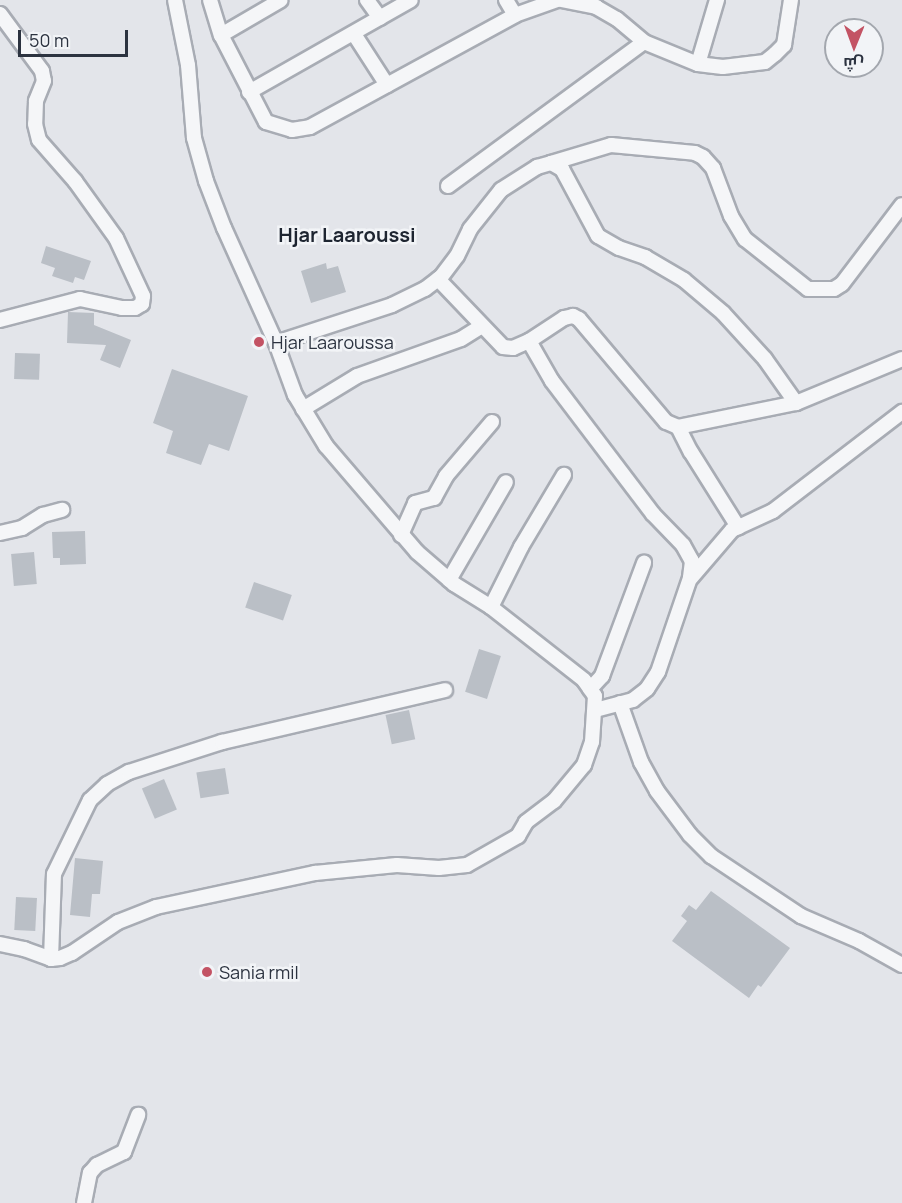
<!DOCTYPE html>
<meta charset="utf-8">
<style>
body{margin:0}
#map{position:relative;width:902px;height:1203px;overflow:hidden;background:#e3e5ea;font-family:Manrope,Cairo,sans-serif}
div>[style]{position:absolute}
.building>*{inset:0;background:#babfc6;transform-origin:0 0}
.roads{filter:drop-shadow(2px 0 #a8acb4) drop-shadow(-2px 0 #a8acb4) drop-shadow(0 2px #a8acb4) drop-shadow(0 -2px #a8acb4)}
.street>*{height:14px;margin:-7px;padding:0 7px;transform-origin:7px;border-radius:7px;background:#f5f6f8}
.dots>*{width:16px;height:16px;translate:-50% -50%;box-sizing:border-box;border:3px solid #f2f4f7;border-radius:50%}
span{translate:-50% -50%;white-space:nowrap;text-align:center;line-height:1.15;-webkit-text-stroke:5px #f2f4f7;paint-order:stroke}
.poi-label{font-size:18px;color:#2c3340}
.left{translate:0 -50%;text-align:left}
.neighbourhood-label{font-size:20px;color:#1e2531;font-weight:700}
.north{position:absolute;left:824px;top:18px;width:60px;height:60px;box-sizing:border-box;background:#f2f4f7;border:2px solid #a3a7ae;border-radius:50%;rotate:181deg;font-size:16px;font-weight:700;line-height:24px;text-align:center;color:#2c3340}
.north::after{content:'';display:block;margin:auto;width:21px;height:27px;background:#c35364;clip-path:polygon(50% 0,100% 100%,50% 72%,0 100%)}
.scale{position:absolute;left:18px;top:30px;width:110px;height:27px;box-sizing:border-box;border:3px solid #2c3340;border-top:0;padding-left:8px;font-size:18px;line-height:21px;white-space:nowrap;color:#2c3340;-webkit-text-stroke:4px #f2f4f7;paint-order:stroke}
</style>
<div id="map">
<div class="building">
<div style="clip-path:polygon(46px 246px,91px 261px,84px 280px,75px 277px,73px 283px,52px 276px,55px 268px,41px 263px)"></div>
<div style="clip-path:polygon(326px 263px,327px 269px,338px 266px,346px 292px,311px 303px,301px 271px)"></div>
<div style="clip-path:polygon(68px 312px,94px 313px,94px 325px,131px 340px,120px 368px,100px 360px,106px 345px,67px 343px)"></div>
<div style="left:15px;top:353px;width:25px;height:26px;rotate:2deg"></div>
<div style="clip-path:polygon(172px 369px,248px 396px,229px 451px,209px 444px,201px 465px,166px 453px,173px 431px,153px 423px)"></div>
<div style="clip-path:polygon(85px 531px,86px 564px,60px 565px,60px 558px,53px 558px,52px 532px)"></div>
<div style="left:34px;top:552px;width:32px;height:23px;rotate:85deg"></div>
<div style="left:254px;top:582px;width:40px;height:27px;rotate:19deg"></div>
<div style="left:479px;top:649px;width:23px;height:45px;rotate:18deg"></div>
<div style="left:409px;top:710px;width:30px;height:24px;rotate:78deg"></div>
<div style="left:225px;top:768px;width:26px;height:29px;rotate:81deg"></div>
<div style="left:164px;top:779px;width:33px;height:24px;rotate:67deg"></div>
<div style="clip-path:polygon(75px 858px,103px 861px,100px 894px,92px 894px,90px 917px,70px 915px)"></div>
<div style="clip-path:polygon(711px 891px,790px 948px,761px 987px,758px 985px,749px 998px,672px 941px,687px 921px,681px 916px,689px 905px,696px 910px)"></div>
<div style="left:16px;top:897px;width:21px;height:33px;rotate:3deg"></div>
</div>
<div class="roads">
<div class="street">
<div style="left:210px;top:0;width:37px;rotate:73deg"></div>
<div style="left:221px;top:35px;width:98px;rotate:62.7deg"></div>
<div style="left:266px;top:122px;width:27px;rotate:17deg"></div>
<div style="left:292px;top:130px;width:18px;rotate:-9deg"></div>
<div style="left:310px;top:127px;width:234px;rotate:-28.6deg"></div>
<div style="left:515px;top:15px;width:45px;rotate:-19.7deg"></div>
<div style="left:367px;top:0;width:22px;rotate:54deg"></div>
<div style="left:506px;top:0;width:17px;rotate:59deg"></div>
<div style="left:561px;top:0;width:36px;rotate:11deg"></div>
<div style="left:596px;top:7px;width:24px;rotate:30deg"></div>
<div style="left:617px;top:19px;width:35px;rotate:40deg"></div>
<div style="left:644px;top:42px;width:58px;rotate:22.2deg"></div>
<div style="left:698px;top:64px;width:25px;rotate:7deg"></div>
<div style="left:723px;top:67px;width:42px;rotate:-6.8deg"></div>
<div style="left:765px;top:62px;width:13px;rotate:-39deg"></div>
<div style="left:775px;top:54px;width:13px;rotate:-45deg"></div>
<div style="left:784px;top:45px;width:46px;rotate:-81.2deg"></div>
<div style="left:0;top:14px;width:71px;rotate:53.6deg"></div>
<div style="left:42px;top:71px;width:10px;rotate:79deg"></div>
<div style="left:44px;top:81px;width:22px;rotate:112deg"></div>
<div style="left:36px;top:101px;width:23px;rotate:92deg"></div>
<div style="left:35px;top:124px;width:16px;rotate:76deg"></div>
<div style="left:39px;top:140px;width:55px;rotate:48.7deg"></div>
<div style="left:75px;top:181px;width:70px;rotate:54.3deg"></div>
<div style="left:116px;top:238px;width:64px;rotate:65deg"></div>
<div style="left:143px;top:296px;width:8px;rotate:97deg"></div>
<div style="left:142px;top:304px;width:8px;rotate:150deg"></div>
<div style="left:135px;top:308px;width:13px;rotate:180deg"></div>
<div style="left:122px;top:308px;width:43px;rotate:-167.9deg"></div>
<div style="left:80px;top:299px;width:83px;rotate:165.3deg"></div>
<div style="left:354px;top:34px;width:61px;rotate:57.1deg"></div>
<div style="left:221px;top:35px;width:69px;rotate:-30.3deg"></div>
<div style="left:698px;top:64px;width:67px;rotate:-73.5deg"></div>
<div style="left:249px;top:92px;width:186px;rotate:-29.6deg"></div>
<div style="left:551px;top:163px;width:63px;rotate:-16.7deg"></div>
<div style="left:611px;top:145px;width:84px;rotate:5.4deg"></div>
<div style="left:695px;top:153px;width:9px;rotate:27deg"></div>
<div style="left:703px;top:157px;width:15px;rotate:48deg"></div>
<div style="left:713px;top:168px;width:51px;rotate:69.4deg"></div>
<div style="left:731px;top:216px;width:27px;rotate:59deg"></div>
<div style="left:745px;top:239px;width:80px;rotate:38.4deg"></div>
<div style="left:808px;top:289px;width:26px"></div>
<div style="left:834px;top:289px;width:9px;rotate:-32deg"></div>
<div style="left:842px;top:284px;width:99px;rotate:-52.8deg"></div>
<div style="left:448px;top:186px;width:243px;rotate:-36.3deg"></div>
<div style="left:438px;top:279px;width:94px;rotate:46.3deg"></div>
<div style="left:503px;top:347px;width:10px;rotate:6deg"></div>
<div style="left:513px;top:348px;width:17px;rotate:-24deg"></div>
<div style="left:276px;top:343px;width:122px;rotate:-18.1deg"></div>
<div style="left:392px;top:305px;width:37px;rotate:-26deg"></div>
<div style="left:425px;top:289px;width:20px;rotate:-37deg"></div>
<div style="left:441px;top:277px;width:26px;rotate:-53deg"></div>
<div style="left:457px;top:256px;width:30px;rotate:-64deg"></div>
<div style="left:470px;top:229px;width:50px;rotate:-51.5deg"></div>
<div style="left:501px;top:190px;width:43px;rotate:-32.6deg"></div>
<div style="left:537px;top:167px;width:15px;rotate:-16deg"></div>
<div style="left:551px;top:163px;width:13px;rotate:29deg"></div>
<div style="left:562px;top:169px;width:76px;rotate:61.8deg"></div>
<div style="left:598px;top:236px;width:24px;rotate:30deg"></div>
<div style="left:619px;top:248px;width:28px;rotate:19deg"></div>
<div style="left:645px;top:257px;width:45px;rotate:30.5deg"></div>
<div style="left:684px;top:280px;width:51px;rotate:40.2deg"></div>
<div style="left:723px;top:313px;width:62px;rotate:47.6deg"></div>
<div style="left:765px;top:359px;width:54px;rotate:54.8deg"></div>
<div style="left:796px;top:403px;width:120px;rotate:168.5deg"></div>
<div style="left:678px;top:427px;width:13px;rotate:-157deg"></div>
<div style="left:666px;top:422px;width:135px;rotate:-130.2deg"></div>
<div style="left:579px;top:319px;width:7px;rotate:-153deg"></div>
<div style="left:573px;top:316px;width:9px;rotate:167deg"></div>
<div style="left:564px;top:318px;width:42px;rotate:146.7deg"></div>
<div style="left:529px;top:341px;width:46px;rotate:60.1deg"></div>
<div style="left:552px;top:381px;width:167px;rotate:52.8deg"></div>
<div style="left:653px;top:514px;width:43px;rotate:45.9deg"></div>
<div style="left:683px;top:545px;width:18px;rotate:61deg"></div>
<div style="left:692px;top:561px;width:17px;rotate:97deg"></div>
<div style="left:690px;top:578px;width:99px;rotate:108.8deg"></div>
<div style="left:658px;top:672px;width:20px;rotate:123deg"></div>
<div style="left:647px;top:689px;width:18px;rotate:142deg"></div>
<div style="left:633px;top:700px;width:39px;rotate:165deg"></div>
<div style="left:796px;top:403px;width:115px;rotate:-22.5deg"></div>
<div style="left:303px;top:409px;width:63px;rotate:-31.4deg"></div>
<div style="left:357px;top:376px;width:110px;rotate:-19.6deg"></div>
<div style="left:461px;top:339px;width:25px;rotate:-32deg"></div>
<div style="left:678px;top:427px;width:28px;rotate:63deg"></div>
<div style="left:691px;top:452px;width:89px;rotate:57.9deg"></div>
<div style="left:0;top:533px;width:23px;rotate:-13deg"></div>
<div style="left:22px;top:528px;width:25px;rotate:-32deg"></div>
<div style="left:43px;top:515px;width:20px;rotate:-15deg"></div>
<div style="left:401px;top:535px;width:35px;rotate:-66deg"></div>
<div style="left:415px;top:503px;width:20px;rotate:-15deg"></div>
<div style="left:434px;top:498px;width:25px;rotate:-61deg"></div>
<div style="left:446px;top:476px;width:71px;rotate:-49.6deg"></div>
<div style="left:691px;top:578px;width:63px;rotate:-49.5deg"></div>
<div style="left:732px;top:530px;width:45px;rotate:-24.9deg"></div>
<div style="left:773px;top:511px;width:163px;rotate:-37.5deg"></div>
<div style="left:449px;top:580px;width:113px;rotate:-59.8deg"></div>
<div style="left:491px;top:607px;width:67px;rotate:-63.4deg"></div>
<div style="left:521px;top:547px;width:84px;rotate:-59.2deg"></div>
<div style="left:590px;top:689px;width:18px;rotate:-47deg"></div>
<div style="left:602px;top:676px;width:121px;rotate:-69.6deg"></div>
<div style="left:620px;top:703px;width:63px;rotate:70.4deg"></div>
<div style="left:641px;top:762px;width:33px;rotate:61deg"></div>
<div style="left:657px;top:791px;width:55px;rotate:53.1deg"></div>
<div style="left:690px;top:835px;width:30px;rotate:45deg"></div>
<div style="left:711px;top:856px;width:108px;rotate:33.7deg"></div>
<div style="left:801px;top:916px;width:63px;rotate:23.3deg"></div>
<div style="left:859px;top:941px;width:49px;rotate:29.2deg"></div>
<div style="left:0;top:944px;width:25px;rotate:12deg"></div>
<div style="left:24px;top:949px;width:29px;rotate:20deg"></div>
<div style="left:51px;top:959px;width:9px;rotate:-6deg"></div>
<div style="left:60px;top:958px;width:13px;rotate:-23deg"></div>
<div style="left:72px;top:953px;width:55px;rotate:-34deg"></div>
<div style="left:118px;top:922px;width:41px;rotate:-21.5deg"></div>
<div style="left:156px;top:907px;width:163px;rotate:-12.1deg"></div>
<div style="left:315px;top:873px;width:82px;rotate:-5.6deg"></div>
<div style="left:397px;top:865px;width:42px;rotate:4.1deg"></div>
<div style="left:439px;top:868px;width:28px;rotate:-6deg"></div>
<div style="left:467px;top:865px;width:59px;rotate:-29.6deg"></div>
<div style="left:518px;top:836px;width:16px;rotate:-60deg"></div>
<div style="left:526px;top:822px;width:35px;rotate:-37deg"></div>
<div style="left:554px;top:801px;width:47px;rotate:-50.2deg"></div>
<div style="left:584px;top:765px;width:24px;rotate:-71deg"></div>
<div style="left:592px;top:742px;width:46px;rotate:-86.3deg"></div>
<div style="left:595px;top:696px;width:19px;rotate:-125deg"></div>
<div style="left:584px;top:680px;width:118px;rotate:-141.9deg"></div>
<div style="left:491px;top:607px;width:44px;rotate:-148.1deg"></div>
<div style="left:454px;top:584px;width:49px;rotate:-139.1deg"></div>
<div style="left:417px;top:552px;width:140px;rotate:-130.6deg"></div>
<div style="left:326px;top:446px;width:60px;rotate:-121.3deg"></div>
<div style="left:295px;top:395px;width:55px;rotate:-110.1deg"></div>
<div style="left:276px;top:343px;width:126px;rotate:-114.3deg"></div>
<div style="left:224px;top:228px;width:50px;rotate:-111deg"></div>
<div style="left:206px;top:181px;width:45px;rotate:-105.6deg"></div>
<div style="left:194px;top:138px;width:73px;rotate:-94.7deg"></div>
<div style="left:188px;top:65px;width:66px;rotate:-101.3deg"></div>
<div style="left:51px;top:959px;width:85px;rotate:-88deg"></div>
<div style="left:54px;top:874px;width:82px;rotate:-64.1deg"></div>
<div style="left:90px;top:800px;width:23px;rotate:-43deg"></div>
<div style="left:107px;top:784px;width:25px;rotate:-29deg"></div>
<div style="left:129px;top:772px;width:98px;rotate:-17.9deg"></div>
<div style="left:222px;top:742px;width:229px;rotate:-13.1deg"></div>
<div style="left:84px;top:1203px;width:31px;rotate:-79deg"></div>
<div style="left:90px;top:1173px;width:11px;rotate:-49deg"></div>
<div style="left:97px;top:1165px;width:30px;rotate:-26deg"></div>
<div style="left:124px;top:1152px;width:40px;rotate:-69deg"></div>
</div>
</div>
<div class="dots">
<div style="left:259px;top:342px;background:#c35364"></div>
<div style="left:207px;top:972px;background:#c35364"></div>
</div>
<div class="poi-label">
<span class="left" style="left:271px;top:342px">Hjar Laaroussa</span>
<span class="left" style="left:219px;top:972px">Sania rmil</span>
</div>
<div class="neighbourhood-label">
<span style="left:347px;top:234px">Hjar Laaroussi</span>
</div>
<div class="north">ش</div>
<div class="scale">50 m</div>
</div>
